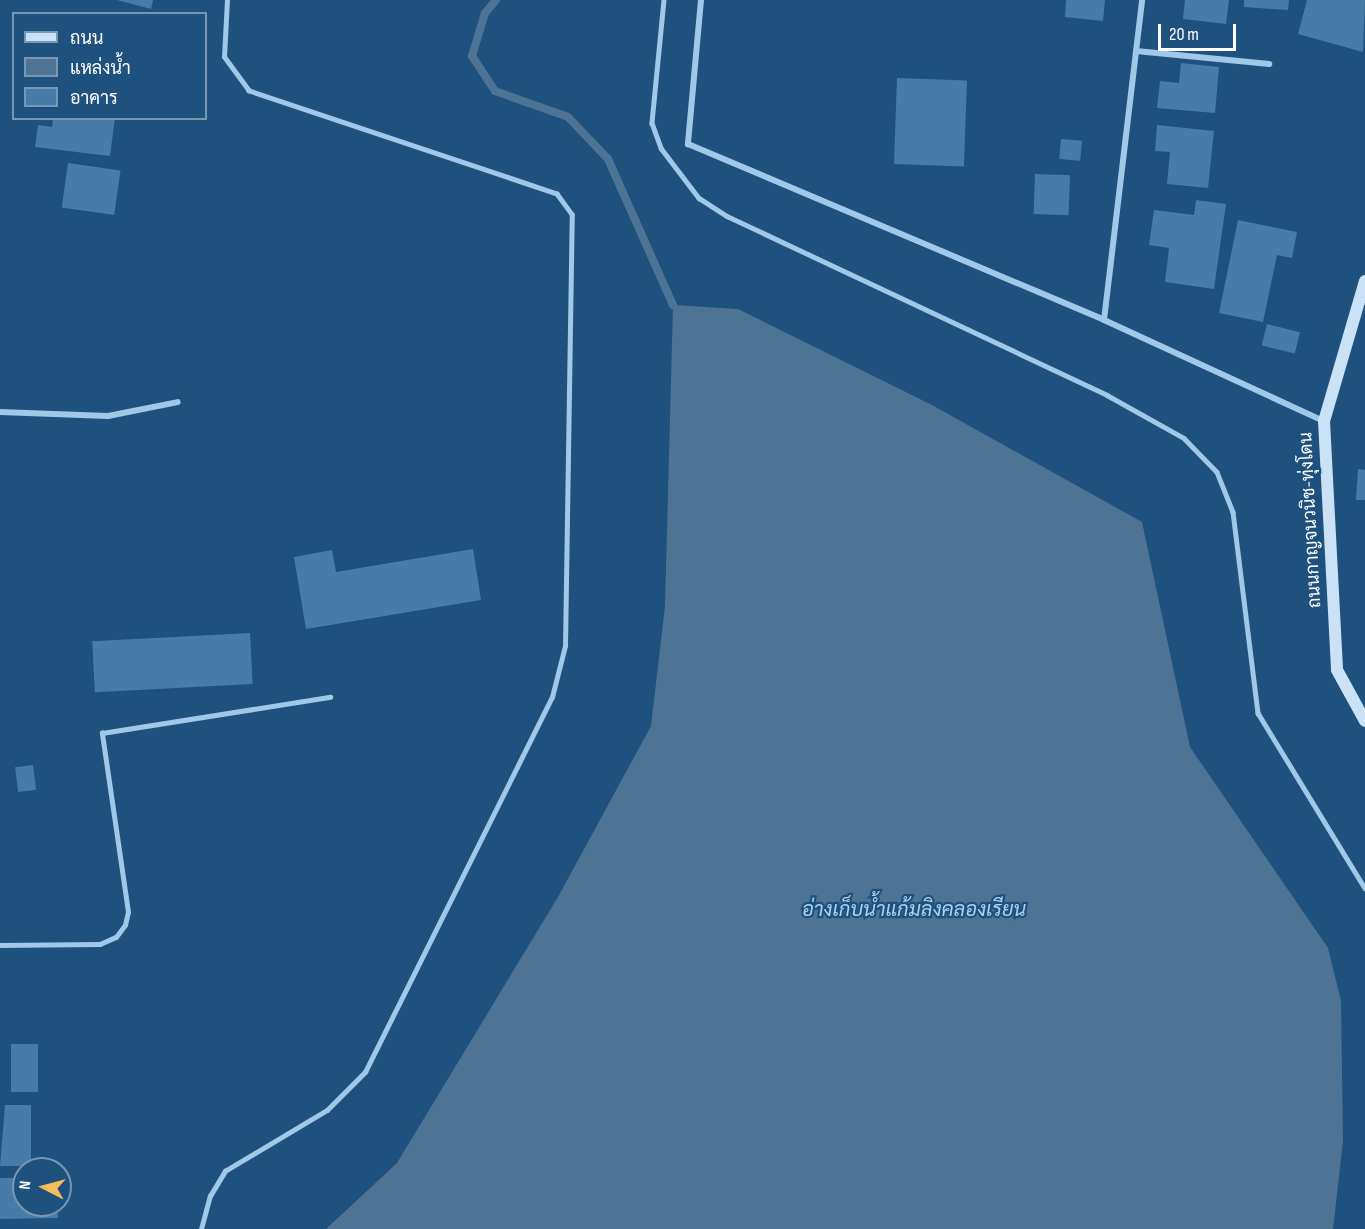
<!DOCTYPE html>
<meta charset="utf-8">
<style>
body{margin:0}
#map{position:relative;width:1365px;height:1229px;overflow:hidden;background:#1e517e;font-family:"Sofia Sans Condensed",Sarabun,sans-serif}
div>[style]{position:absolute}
.water>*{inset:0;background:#4d7494}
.stream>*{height:8px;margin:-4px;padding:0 4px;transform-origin:4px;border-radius:4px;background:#4d7494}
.building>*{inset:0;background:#467ca7;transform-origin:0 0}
.lane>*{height:4.5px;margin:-2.25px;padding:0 2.25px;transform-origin:2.25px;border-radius:2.25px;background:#a0c8e8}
.street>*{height:6px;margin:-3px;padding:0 3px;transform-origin:3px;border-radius:3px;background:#a0c8e8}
.secondary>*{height:12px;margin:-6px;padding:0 6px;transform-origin:6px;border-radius:6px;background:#cbe2f6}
span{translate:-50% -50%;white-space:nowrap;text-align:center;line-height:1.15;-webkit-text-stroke:4.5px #1e517e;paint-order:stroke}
.street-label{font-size:18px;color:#fff}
.water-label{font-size:20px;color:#abd2f0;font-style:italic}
.legend{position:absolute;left:12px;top:12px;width:195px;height:108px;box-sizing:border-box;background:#1e517e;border:2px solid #7897b2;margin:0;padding:8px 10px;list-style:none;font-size:18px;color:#fff}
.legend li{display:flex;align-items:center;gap:12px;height:30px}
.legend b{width:30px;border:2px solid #7897b2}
.north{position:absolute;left:12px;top:1157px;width:60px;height:60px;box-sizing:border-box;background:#1e517e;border:2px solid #7897b2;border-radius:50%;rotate:276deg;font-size:16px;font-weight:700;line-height:24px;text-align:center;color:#fff}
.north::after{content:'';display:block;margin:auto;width:21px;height:27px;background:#f7bb5f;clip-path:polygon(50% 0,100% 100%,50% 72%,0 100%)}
.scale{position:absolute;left:1158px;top:24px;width:78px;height:27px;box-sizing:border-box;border:3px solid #fff;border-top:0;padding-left:8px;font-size:18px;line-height:21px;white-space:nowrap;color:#fff;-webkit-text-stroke:4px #1e517e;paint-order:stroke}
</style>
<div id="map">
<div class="water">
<div style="clip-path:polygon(673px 305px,738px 309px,932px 405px,1142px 522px,1190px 747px,1328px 948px,1341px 1001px,1343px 1141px,1333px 1229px,326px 1229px,397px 1163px,558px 897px,651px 726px,665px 606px)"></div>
</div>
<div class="stream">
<div style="left:496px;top:0;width:17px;rotate:130deg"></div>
<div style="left:485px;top:13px;width:45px;rotate:106.8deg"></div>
<div style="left:472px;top:56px;width:42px;rotate:56.7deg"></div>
<div style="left:495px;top:91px;width:77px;rotate:19.6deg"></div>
<div style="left:568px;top:117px;width:58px;rotate:46.4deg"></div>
<div style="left:608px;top:159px;width:160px;rotate:66deg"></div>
</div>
<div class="building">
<div style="clip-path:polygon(117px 0,153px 0,151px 9px)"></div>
<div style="clip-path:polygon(1066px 0,1105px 0,1103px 21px,1065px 17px)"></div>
<div style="clip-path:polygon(1185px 0,1229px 0,1226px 24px,1183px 19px)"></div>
<div style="clip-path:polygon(1244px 0,1289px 0,1288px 10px,1244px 7px)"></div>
<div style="clip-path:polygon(1307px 0,1365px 0,1363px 52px,1298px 34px)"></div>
<div style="clip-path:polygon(1181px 63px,1219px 67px,1215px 113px,1157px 108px,1160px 81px,1179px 83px)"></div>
<div style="left:897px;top:78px;width:70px;height:86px;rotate:2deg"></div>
<div style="clip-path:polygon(53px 118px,115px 118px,110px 156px,35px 147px,38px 125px,52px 127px)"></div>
<div style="clip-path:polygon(1157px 125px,1214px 131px,1208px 188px,1167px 184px,1170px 152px,1155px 151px)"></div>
<div style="left:1061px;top:139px;width:21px;height:20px;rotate:5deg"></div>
<div style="left:68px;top:163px;width:53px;height:45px;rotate:8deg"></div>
<div style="left:1035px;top:174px;width:35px;height:40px;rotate:2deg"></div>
<div style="clip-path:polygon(1196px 200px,1226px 204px,1214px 289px,1165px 282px,1169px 248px,1149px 245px,1154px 210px,1194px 215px)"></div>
<div style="clip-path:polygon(1238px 220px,1297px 232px,1292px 258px,1277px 255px,1263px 322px,1219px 313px)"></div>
<div style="left:1267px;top:324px;width:34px;height:22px;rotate:14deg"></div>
<div style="clip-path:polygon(1358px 469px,1365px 470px,1365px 500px,1356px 500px)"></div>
<div style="clip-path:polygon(473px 549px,481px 600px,306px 629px,294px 557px,332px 550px,336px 572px)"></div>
<div style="left:250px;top:633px;width:51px;height:158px;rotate:87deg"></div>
<div style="left:33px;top:765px;width:25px;height:18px;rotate:83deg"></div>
<div style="left:11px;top:1044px;width:27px;height:48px"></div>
<div style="clip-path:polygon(5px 1105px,31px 1105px,31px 1166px,0 1166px)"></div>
<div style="clip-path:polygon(0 1178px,24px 1178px,24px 1205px,57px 1205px,58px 1218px,0 1219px)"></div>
</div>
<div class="lane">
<div style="left:664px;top:0;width:124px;rotate:95.6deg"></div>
<div style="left:652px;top:123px;width:27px;rotate:70deg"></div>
<div style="left:661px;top:148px;width:63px;rotate:52.8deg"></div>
<div style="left:699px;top:198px;width:33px;rotate:33deg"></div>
<div style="left:727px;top:216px;width:420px;rotate:25.2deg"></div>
<div style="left:1107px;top:395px;width:88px;rotate:29.2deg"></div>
<div style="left:1184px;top:438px;width:47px;rotate:45.9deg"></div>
<div style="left:1217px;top:472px;width:43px;rotate:68.2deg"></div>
<div style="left:1233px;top:512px;width:203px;rotate:82.9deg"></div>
<div style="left:1258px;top:713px;width:205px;rotate:58.6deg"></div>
<div style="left:0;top:945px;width:100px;rotate:-0.6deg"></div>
<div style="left:100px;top:944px;width:17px;rotate:-24deg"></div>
<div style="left:116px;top:937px;width:15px;rotate:-53deg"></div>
<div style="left:125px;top:925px;width:13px;rotate:-77deg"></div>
<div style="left:128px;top:912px;width:181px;rotate:-98.3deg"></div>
<div style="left:102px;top:733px;width:231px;rotate:-9deg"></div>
<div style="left:201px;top:1229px;width:34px;rotate:-75deg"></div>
<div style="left:210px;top:1196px;width:29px;rotate:-59deg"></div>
<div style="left:225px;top:1171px;width:119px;rotate:-30.9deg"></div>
<div style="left:327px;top:1110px;width:54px;rotate:-45deg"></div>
<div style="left:365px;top:1072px;width:419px;rotate:-63.5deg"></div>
<div style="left:552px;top:697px;width:53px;rotate:-75.7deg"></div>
<div style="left:565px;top:646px;width:431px;rotate:-89.1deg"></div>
<div style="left:572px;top:215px;width:26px;rotate:-126deg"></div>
<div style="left:557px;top:194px;width:325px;rotate:-161.5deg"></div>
<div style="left:249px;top:91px;width:42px;rotate:-126.3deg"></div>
<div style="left:224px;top:57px;width:57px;rotate:-87deg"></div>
</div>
<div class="street">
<div style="left:701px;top:0;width:145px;rotate:95.2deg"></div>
<div style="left:688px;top:144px;width:452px;rotate:22.9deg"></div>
<div style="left:1104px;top:320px;width:242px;rotate:24.7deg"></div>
<div style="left:1136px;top:51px;width:134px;rotate:5.6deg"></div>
<div style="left:1104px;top:320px;width:322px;rotate:-83.2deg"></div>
<div style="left:0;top:412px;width:108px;rotate:2.1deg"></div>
<div style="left:108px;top:416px;width:71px;rotate:-11.3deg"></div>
</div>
<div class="secondary">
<div style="left:1365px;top:281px;width:146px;rotate:106.3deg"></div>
<div style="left:1324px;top:421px;width:249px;rotate:87deg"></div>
<div style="left:1337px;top:670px;width:58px;rotate:61.2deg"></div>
</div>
<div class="street-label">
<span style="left:1311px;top:520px;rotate:-93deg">ถนนกาญจนวนิช-ทุ่งโดน</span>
</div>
<div class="water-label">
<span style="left:914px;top:910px">อ่างเก็บน้ำแก้มลิงคลองเรียน</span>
</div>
<ul class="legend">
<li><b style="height:8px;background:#cbe2f6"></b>ถนน</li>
<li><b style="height:16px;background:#4d7494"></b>แหล่งน้ำ</li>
<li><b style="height:16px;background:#467ca7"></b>อาคาร</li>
</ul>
<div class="north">N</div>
<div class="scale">20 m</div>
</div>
